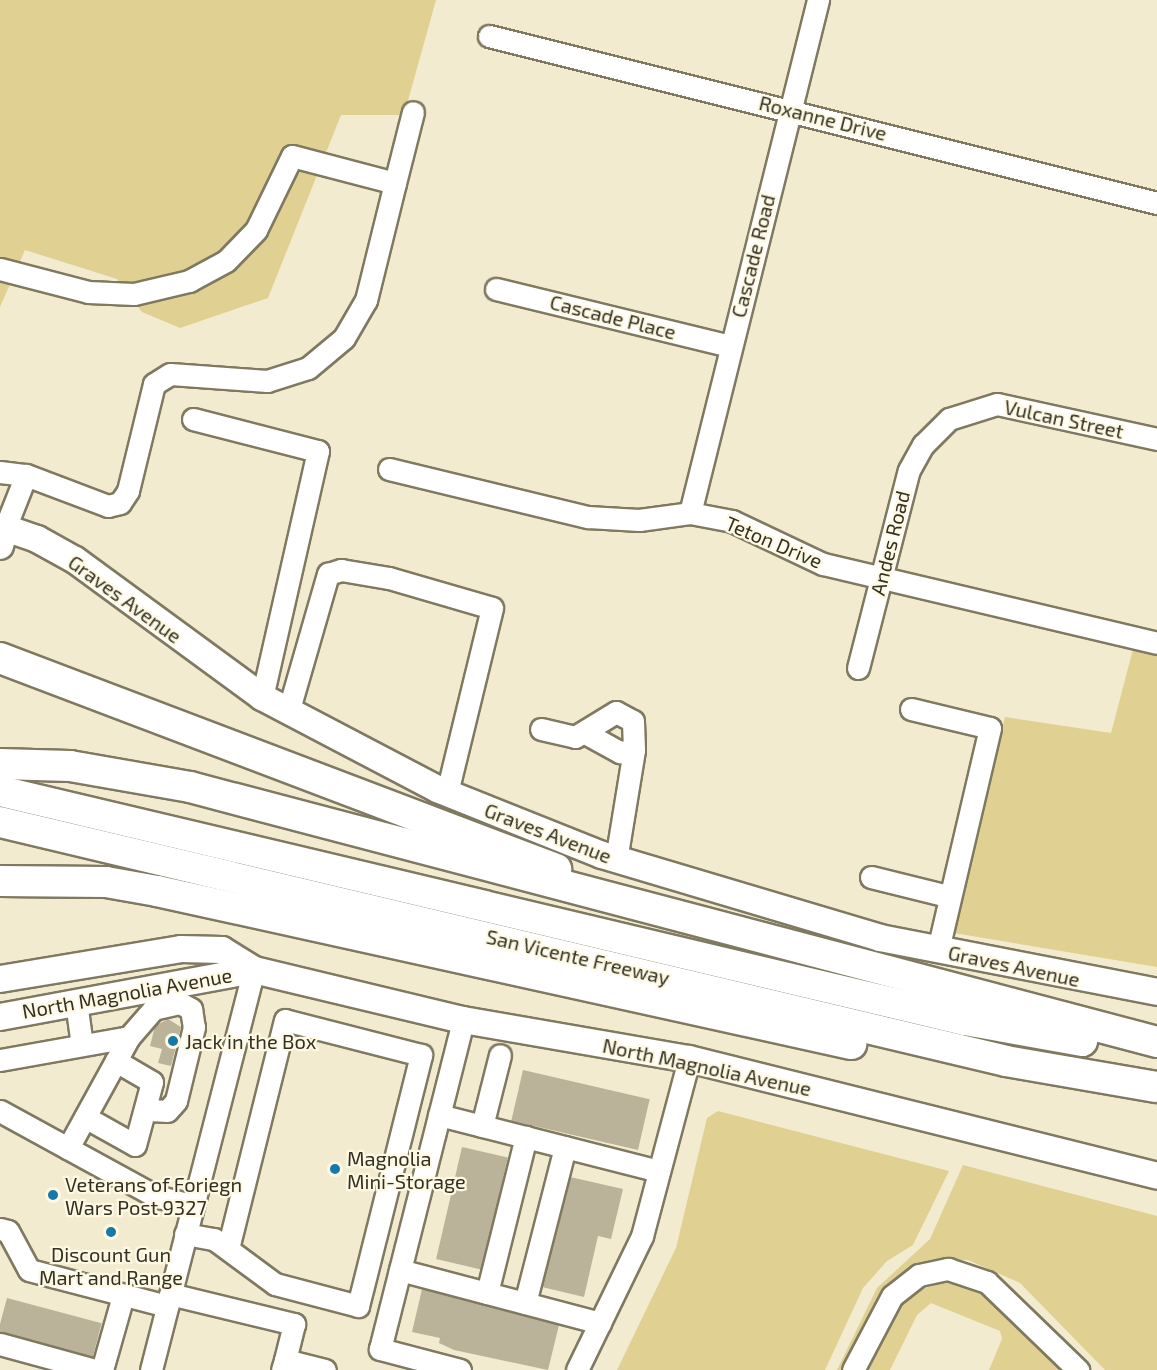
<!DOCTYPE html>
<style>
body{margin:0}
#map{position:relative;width:1157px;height:1370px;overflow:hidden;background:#f2ebd0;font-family:"Exo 2",sans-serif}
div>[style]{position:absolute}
.green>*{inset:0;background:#e0d091}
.building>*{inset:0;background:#bab39a;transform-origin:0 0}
.roads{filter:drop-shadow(2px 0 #7f7961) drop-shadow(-2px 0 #7f7961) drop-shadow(0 2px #7f7961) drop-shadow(0 -2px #7f7961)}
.minor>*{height:21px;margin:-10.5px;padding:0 10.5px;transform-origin:10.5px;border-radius:10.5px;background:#fff}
.major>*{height:26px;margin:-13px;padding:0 13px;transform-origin:13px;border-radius:13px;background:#fff}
.highway>*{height:30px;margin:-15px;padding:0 15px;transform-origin:15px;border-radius:15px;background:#fff}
.dots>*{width:16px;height:16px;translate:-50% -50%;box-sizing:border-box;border:3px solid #fef9e3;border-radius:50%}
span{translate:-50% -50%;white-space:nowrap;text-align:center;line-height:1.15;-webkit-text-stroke:4.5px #fef9e3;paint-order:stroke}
.street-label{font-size:20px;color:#323025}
.poi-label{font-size:20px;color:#323025}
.left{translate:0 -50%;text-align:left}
</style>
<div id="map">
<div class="green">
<div style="clip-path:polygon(0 0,436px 0,404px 115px,341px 115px,268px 298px,180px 328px,142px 312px,117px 279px,25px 250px,0 307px)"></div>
<div style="clip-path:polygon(1136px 638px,1157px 643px,1157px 967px,954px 933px,1005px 717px,1111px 733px)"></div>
<div style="clip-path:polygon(718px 1111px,949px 1171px,913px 1245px,887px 1261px,863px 1288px,825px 1370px,617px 1370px,676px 1248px,707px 1118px)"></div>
<div style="clip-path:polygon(963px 1165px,1157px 1216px,1157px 1370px,1105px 1370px,1020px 1283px,968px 1260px,940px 1260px,897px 1277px,883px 1292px,843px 1370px,837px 1370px,877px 1288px,930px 1239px)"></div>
<div style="clip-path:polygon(947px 1280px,976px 1289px,999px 1306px,1065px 1370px,989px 1370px,1002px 1339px,1000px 1331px,931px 1303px,917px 1315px,890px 1370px,864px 1370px,907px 1295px)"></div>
</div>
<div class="building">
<div style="clip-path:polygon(168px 1019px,181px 1027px,171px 1066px,158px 1063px,162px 1049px,150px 1046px,155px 1026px)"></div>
<div style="left:523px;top:1070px;width:130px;height:52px;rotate:13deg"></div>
<div style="left:462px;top:1147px;width:47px;height:115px;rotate:13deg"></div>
<div style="clip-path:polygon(570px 1177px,623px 1189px,611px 1239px,598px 1236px,584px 1297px,542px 1287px)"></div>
<div style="clip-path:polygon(422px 1289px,559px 1325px,548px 1370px,454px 1350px,439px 1343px,440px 1338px,412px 1332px)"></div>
<div style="left:7px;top:1298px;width:98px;height:35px;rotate:15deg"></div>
</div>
<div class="roads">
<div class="minor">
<div style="left:489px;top:36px;width:689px;rotate:14.04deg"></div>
<div style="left:395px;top:183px;width:73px;rotate:-75.8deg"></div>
<div style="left:0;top:269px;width:91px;rotate:14.6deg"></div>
<div style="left:88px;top:292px;width:46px;rotate:2.5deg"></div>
<div style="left:134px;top:294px;width:57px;rotate:-13.3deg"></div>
<div style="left:189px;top:281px;width:42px;rotate:-28.4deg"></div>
<div style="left:226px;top:261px;width:43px;rotate:-45.9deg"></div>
<div style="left:256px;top:230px;width:82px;rotate:-64.1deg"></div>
<div style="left:292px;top:156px;width:106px;rotate:14.7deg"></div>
<div style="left:395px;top:183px;width:121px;rotate:103.9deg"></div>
<div style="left:366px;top:300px;width:44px;rotate:120.1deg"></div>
<div style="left:344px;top:338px;width:47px;rotate:140.2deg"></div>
<div style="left:308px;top:368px;width:43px;rotate:162.4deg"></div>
<div style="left:267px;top:381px;width:97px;rotate:-175.9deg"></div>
<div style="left:170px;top:374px;width:19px;rotate:148deg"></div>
<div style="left:154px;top:384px;width:110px;rotate:103.7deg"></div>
<div style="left:128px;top:491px;width:14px;rotate:124deg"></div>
<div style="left:120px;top:503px;width:12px;rotate:166deg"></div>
<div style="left:108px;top:506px;width:88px;rotate:-159.3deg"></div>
<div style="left:496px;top:289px;width:241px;rotate:13.7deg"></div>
<div style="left:193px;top:419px;width:129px;rotate:14.4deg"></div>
<div style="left:318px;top:451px;width:252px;rotate:102.8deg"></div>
<div style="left:389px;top:469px;width:205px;rotate:13.6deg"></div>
<div style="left:588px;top:517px;width:51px;rotate:3.4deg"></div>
<div style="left:639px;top:520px;width:51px;rotate:-7.8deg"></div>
<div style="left:690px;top:513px;width:43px;rotate:10.8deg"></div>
<div style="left:732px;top:521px;width:101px;rotate:25.3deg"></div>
<div style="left:823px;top:564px;width:343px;rotate:13.3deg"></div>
<div style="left:0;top:472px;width:26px;rotate:7deg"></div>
<div style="left:26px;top:475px;width:57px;rotate:111.6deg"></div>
<div style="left:5px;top:528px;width:5px;rotate:180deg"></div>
<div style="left:690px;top:513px;width:529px;rotate:-75.99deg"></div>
<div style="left:858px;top:668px;width:204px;rotate:-75.6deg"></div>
<div style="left:909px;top:470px;width:29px;rotate:-61deg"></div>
<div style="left:923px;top:445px;width:37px;rotate:-45deg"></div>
<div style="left:949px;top:419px;width:50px;rotate:-17.4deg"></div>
<div style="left:997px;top:404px;width:164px;rotate:12.3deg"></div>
<div style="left:289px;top:709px;width:141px;rotate:-73.9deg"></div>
<div style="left:328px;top:574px;width:14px;rotate:-17deg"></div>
<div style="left:341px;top:570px;width:49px;rotate:9.5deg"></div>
<div style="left:389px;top:578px;width:107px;rotate:16.2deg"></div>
<div style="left:492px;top:608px;width:190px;rotate:103.7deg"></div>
<div style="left:911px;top:709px;width:81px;rotate:13.5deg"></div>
<div style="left:990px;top:728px;width:228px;rotate:103.2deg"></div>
<div style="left:541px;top:729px;width:35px;rotate:13deg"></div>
<div style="left:575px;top:737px;width:48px;rotate:-31.4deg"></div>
<div style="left:616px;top:712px;width:19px;rotate:28deg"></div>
<div style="left:633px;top:721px;width:29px;rotate:88deg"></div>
<div style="left:634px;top:750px;width:111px;rotate:99.3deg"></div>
<div style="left:587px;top:734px;width:38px;rotate:29deg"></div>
<div style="left:620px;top:752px;width:14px;rotate:-8deg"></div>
<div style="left:871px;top:877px;width:79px;rotate:13.9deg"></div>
<div style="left:76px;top:1002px;width:43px;rotate:82.1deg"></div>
<div style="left:129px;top:1037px;width:37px;rotate:-49deg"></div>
<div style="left:153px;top:1009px;width:28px;rotate:-13deg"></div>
<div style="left:180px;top:1003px;width:13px;rotate:29deg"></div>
<div style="left:191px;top:1009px;width:18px;rotate:81deg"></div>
<div style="left:194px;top:1027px;width:76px;rotate:103.7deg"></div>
<div style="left:176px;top:1101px;width:13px;rotate:132deg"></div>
<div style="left:167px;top:1111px;width:22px;rotate:-177deg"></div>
<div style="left:0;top:1060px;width:131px;rotate:-10.1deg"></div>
<div style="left:129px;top:1037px;width:127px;rotate:118.8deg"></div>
<div style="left:0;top:1111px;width:177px;rotate:28.7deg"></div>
<div style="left:155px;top:1196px;width:38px;rotate:14deg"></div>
<div style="left:439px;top:1115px;width:226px;rotate:14.3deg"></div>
<div style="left:85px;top:1117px;width:57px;rotate:29.2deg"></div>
<div style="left:135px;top:1145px;width:65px;rotate:-74.9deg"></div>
<div style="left:152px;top:1082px;width:42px;rotate:-149.7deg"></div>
<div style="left:482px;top:1126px;width:73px;rotate:-75.8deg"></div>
<div style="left:0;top:1229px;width:8px;rotate:14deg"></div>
<div style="left:8px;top:1231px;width:44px;rotate:61.7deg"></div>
<div style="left:29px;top:1270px;width:143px;rotate:14.6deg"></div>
<div style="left:185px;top:1234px;width:29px;rotate:10deg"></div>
<div style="left:214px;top:1239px;width:76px;rotate:36.4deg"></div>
<div style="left:275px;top:1284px;width:86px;rotate:14.8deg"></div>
<div style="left:358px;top:1306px;width:259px;rotate:-75.9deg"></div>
<div style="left:421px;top:1055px;width:140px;rotate:-165.6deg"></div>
<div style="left:285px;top:1020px;width:235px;rotate:104deg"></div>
<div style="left:400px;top:1270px;width:207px;rotate:14.8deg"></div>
<div style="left:487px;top:1293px;width:161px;rotate:-76deg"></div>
<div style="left:170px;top:1294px;width:128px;rotate:13.6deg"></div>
<div style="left:294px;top:1324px;width:37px;rotate:104deg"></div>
<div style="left:525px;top:1303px;width:161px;rotate:-75.6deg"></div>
<div style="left:0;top:1344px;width:98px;rotate:15.3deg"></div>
<div style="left:102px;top:1370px;width:77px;rotate:-74.2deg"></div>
<div style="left:151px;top:1370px;width:413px;rotate:-75.6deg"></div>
<div style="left:282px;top:1370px;width:10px;rotate:-73deg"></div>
<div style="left:285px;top:1360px;width:41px;rotate:14deg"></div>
<div style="left:460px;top:1370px;width:83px;rotate:-165.3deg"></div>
<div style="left:380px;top:1349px;width:339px;rotate:-75.8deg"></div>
<div style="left:577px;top:1370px;width:149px;rotate:-64.1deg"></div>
<div style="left:642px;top:1236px;width:183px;rotate:-75.1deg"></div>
<div style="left:853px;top:1370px;width:84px;rotate:-62.2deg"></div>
<div style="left:892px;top:1296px;width:34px;rotate:-38deg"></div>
<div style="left:919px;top:1275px;width:30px;rotate:-12deg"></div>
<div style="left:948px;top:1269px;width:41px;rotate:18.4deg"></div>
<div style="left:987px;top:1282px;width:127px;rotate:44deg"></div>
</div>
<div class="major">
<div style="left:0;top:546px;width:19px;rotate:-74deg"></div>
<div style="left:5px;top:528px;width:34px;rotate:19deg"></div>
<div style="left:37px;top:539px;width:43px;rotate:28.9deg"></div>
<div style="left:75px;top:560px;width:232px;rotate:36.2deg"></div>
<div style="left:262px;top:697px;width:198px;rotate:27.7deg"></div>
<div style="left:437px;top:789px;width:178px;rotate:21.8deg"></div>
<div style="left:602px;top:855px;width:290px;rotate:16.6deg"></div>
<div style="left:880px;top:938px;width:282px;rotate:11deg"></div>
<div style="left:0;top:979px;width:183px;rotate:-9.4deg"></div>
<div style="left:181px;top:949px;width:41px;rotate:1.4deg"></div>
<div style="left:222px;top:950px;width:38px;rotate:32deg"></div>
<div style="left:254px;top:970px;width:215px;rotate:13.5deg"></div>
<div style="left:463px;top:1020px;width:229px;rotate:9.8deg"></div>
<div style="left:689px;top:1059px;width:482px;rotate:14deg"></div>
<div style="left:0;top:1017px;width:258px;rotate:-10.5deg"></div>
</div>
<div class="highway">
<div style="left:0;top:658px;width:595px;rotate:20.78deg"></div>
<div style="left:0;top:764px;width:70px;rotate:1.6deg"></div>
<div style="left:70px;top:766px;width:122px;rotate:9.9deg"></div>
<div style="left:190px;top:787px;width:1000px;rotate:14.77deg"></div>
<div style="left:0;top:791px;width:992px;rotate:13.35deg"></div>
<div style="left:965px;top:1020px;width:119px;rotate:10.2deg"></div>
<div style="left:0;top:822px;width:1034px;rotate:13.36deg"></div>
<div style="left:1006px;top:1061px;width:153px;rotate:9.8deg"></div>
<div style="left:0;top:881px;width:106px;rotate:0.5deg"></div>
<div style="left:106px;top:882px;width:52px;rotate:10deg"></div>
<div style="left:157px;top:891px;width:711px;rotate:12.43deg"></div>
</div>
</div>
<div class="dots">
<div style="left:173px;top:1041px;background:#1779a5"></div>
<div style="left:335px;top:1169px;background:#1779a5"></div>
<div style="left:53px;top:1195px;background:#1779a5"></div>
<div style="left:111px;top:1232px;background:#1779a5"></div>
</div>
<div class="street-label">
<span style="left:823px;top:118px;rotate:14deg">Roxanne Drive</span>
<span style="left:753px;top:256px;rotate:-76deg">Cascade Road</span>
<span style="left:613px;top:317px;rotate:14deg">Cascade Place</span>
<span style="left:1064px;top:419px;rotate:12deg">Vulcan Street</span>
<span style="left:774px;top:542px;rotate:23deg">Teton Drive</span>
<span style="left:890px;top:543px;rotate:-76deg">Andes Road</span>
<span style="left:125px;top:599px;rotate:36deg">Graves Avenue</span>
<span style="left:548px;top:833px;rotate:21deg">Graves Avenue</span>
<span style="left:578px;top:957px;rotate:13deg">San Vicente Freeway</span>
<span style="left:1014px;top:966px;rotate:12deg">Graves Avenue</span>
<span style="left:127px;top:993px;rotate:-10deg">North Magnolia Avenue</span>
<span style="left:707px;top:1067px;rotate:12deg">North Magnolia Avenue</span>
</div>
<div class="poi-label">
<span class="left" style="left:185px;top:1041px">Jack in the Box</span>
<span class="left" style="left:347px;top:1170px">Magnolia<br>Mini-Storage</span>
<span class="left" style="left:65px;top:1196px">Veterans of Foriegn<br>Wars Post 9327</span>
<span style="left:111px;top:1266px">Discount Gun<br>Mart and Range</span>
</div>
</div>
